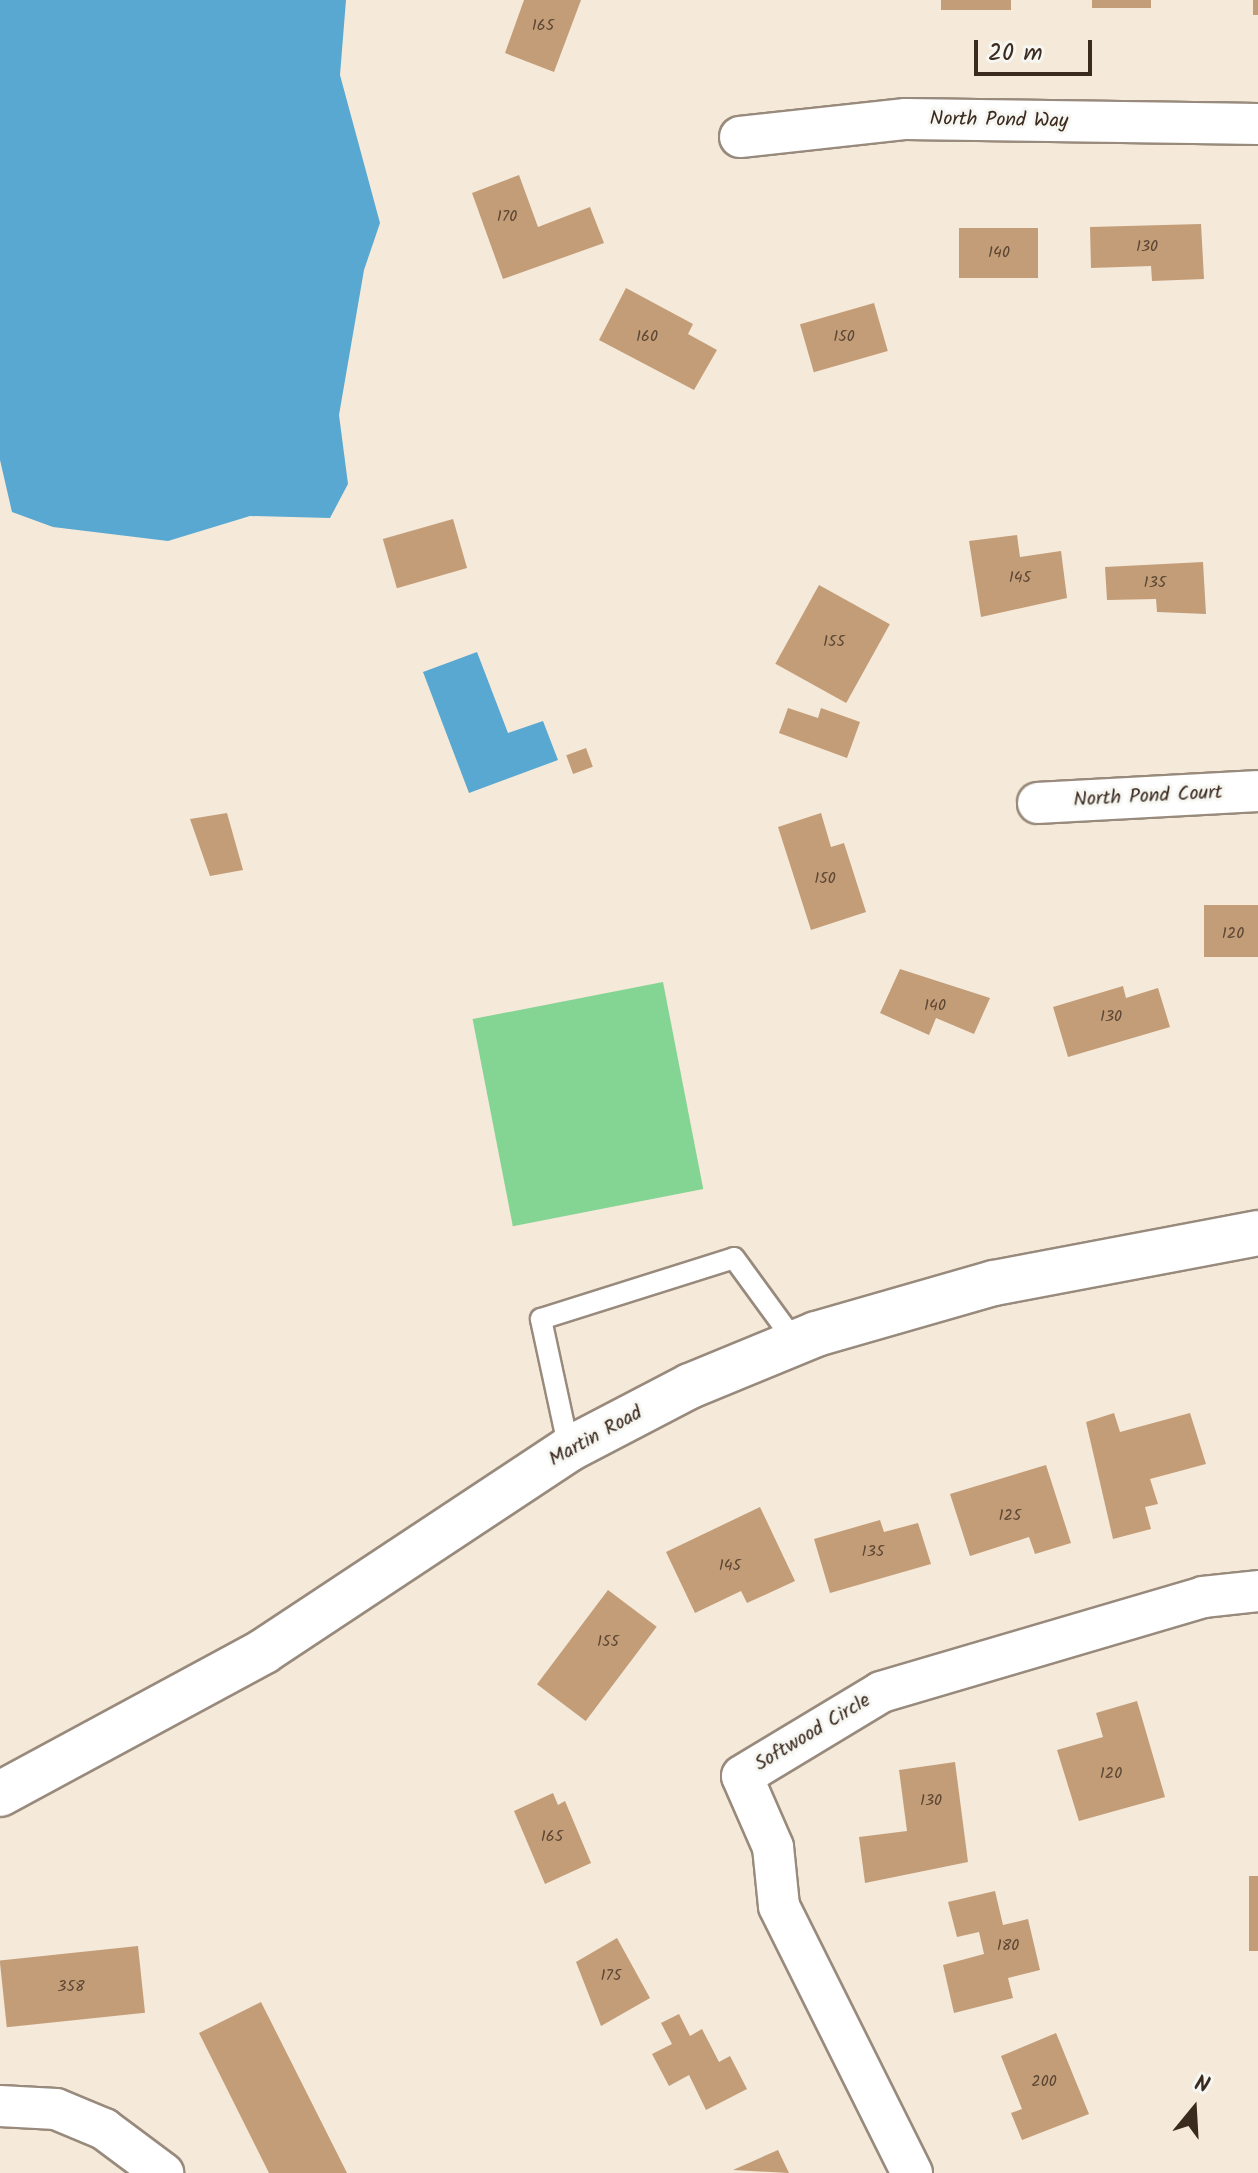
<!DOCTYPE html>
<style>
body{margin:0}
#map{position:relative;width:1258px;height:2173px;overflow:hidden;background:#f5e9d9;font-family:Kalam,sans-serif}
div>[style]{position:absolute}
.green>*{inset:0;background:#84d494;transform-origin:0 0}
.water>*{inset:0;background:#58a8d2}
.building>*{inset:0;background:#c39d78;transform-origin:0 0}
.roads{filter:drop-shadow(2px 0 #988a7c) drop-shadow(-2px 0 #988a7c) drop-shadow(0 2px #988a7c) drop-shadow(0 -2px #988a7c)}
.service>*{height:20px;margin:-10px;padding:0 10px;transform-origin:10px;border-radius:10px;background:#fff}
.minor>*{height:40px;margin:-20px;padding:0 20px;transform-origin:20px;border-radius:20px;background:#fff}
.tertiary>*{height:44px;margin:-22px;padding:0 22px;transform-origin:22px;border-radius:22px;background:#fff}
span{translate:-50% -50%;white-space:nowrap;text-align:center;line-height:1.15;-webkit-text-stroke:6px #f6f6f2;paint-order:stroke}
.number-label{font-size:16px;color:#5d4734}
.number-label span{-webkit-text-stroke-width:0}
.street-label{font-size:20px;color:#3b2a1e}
.north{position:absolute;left:1154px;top:2069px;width:80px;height:80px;-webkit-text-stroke:6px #f6f6f2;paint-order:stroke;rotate:18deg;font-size:22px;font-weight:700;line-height:32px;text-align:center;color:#3b2a1e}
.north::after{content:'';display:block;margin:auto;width:28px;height:36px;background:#3b2a1e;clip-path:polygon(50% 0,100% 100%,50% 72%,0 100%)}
.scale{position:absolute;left:974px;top:40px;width:118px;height:36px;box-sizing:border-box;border:4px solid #3b2a1e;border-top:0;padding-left:10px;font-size:24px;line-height:28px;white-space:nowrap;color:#3b2a1e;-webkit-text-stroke:6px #f6f6f2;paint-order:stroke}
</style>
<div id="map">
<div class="green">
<div style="left:663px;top:982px;width:211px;height:194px;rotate:79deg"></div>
</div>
<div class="water">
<div style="clip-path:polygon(0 0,346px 0,340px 75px,380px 223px,364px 270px,339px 415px,348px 484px,330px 518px,250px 516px,168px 541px,53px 527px,12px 512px,0 460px)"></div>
<div style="clip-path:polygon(477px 652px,508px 733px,543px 721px,558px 760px,469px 793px,423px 672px)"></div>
</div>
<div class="building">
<div style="clip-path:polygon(524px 0,581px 0,554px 72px,505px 53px)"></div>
<div style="left:941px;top:0;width:70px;height:10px"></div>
<div style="left:1092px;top:0;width:59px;height:8px"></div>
<div style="left:1253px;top:0;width:5px;height:15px"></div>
<div style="clip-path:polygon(519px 175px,538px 227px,590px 207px,604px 243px,503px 279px,472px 193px)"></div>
<div style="clip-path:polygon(1201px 224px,1204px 279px,1152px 281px,1151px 266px,1091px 268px,1090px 227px)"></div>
<div style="left:1038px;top:228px;width:50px;height:79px;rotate:90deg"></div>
<div style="clip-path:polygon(626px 288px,693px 324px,688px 334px,717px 350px,694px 390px,599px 340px)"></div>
<div style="left:874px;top:303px;width:50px;height:77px;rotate:74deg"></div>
<div style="left:453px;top:519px;width:51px;height:73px;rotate:74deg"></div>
<div style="clip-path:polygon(1017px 535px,1020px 557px,1061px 551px,1067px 598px,981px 617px,969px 541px)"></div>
<div style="clip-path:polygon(1203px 562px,1206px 614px,1157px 612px,1156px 599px,1107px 600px,1105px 567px)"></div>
<div style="left:819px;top:585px;width:81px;height:90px;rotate:29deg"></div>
<div style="clip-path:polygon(788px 708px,818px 718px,821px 708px,860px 722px,847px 758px,779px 733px)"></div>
<div style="left:586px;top:748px;width:20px;height:21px;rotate:70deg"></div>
<div style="clip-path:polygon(227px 813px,243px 870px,210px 876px,190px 819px)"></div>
<div style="clip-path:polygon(821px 813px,831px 847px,844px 843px,866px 912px,811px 930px,778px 827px)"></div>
<div style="left:1258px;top:905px;width:52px;height:54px;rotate:90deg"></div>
<div style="clip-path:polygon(900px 969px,990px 998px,974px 1034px,936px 1018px,929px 1035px,880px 1013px)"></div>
<div style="clip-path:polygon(1123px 986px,1126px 998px,1158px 988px,1170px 1027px,1068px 1057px,1053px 1007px)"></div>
<div style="clip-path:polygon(1114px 1413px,1120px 1432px,1190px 1413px,1206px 1464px,1150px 1479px,1158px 1504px,1145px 1507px,1151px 1529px,1113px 1539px,1086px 1422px)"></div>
<div style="clip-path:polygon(1046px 1465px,1071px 1543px,1035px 1554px,1029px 1537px,970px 1556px,950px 1494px)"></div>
<div style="clip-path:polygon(760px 1507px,795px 1581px,747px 1603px,741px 1591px,695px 1613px,666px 1552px)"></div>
<div style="clip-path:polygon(880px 1520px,884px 1532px,918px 1523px,931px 1564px,830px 1593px,814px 1539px)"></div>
<div style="left:608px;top:1590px;width:61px;height:118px;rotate:37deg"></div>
<div style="clip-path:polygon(1137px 1701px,1165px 1797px,1079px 1821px,1057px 1750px,1103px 1737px,1096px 1713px)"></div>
<div style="clip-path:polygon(955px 1762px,968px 1862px,865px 1883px,859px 1837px,907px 1831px,899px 1770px)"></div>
<div style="clip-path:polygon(553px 1793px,558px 1805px,565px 1801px,591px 1863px,545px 1884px,514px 1811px)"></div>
<div style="left:1249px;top:1876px;width:9px;height:75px"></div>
<div style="clip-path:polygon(995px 1891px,1003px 1925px,1028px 1919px,1040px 1970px,1008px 1978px,1013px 1998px,954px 2013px,943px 1965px,984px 1954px,979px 1932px,957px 1937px,948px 1902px)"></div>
<div style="clip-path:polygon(617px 1938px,650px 1998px,601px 2026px,576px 1962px)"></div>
<div style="left:138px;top:1946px;width:67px;height:139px;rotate:84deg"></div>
<div style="clip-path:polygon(261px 2002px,347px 2173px,269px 2173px,199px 2033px)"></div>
<div style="clip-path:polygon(679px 2014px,690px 2036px,702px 2029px,719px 2062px,730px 2056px,747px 2089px,706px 2110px,689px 2075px,669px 2086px,652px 2054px,672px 2044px,661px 2023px)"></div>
<div style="clip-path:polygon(1056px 2033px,1089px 2114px,1022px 2140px,1011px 2113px,1022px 2109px,1001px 2056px)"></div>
<div style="clip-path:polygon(778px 2150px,789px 2173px,733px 2170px)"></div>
</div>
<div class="roads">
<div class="service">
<div style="left:569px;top:1449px;width:133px;rotate:-102.2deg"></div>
<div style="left:541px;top:1319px;width:202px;rotate:-17.5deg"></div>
<div style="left:734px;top:1258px;width:105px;rotate:53.9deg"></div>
</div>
<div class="minor">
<div style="left:740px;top:137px;width:167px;rotate:-6.2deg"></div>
<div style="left:906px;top:119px;width:352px;rotate:0.8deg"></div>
<div style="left:1038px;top:803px;width:220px;rotate:-3.1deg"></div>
<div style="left:0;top:2106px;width:56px;rotate:3.1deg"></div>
<div style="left:56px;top:2109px;width:52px;rotate:22.6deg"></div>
<div style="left:104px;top:2129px;width:74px;rotate:36.7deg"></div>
<div style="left:912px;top:2173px;width:298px;rotate:-116.5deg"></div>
<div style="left:779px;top:1906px;width:59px;rotate:-95.8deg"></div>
<div style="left:773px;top:1847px;width:77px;rotate:-113.6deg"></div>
<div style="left:742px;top:1776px;width:162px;rotate:-31.1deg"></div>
<div style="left:881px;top:1692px;width:336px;rotate:-16.4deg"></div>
<div style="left:1203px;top:1597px;width:55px;rotate:-6.2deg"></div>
</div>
<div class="tertiary">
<div style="left:0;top:1794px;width:300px;rotate:-28.4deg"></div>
<div style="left:264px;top:1651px;width:366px;rotate:-33.5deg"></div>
<div style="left:569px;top:1449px;width:136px;rotate:-27.5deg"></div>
<div style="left:690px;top:1386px;width:136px;rotate:-22.4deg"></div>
<div style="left:816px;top:1334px;width:185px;rotate:-16deg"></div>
<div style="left:994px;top:1283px;width:269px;rotate:-10.7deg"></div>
</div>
</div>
<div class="number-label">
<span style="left:543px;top:26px">165</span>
<span style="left:507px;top:217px">170</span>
<span style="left:1147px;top:247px">130</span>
<span style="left:999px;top:253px">140</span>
<span style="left:647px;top:337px">160</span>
<span style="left:844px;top:337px">150</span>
<span style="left:1020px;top:578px">145</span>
<span style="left:1155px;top:583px">135</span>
<span style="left:834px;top:642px">155</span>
<span style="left:825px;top:879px">150</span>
<span style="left:1233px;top:934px">120</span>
<span style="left:935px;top:1006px">140</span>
<span style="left:1111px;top:1017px">130</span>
<span style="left:1010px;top:1516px">125</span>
<span style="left:873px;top:1552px">135</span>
<span style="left:730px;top:1566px">145</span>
<span style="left:608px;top:1642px">155</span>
<span style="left:1111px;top:1774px">120</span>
<span style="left:931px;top:1801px">130</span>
<span style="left:552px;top:1837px">165</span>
<span style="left:1008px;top:1946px">180</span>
<span style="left:611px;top:1976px">175</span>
<span style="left:71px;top:1987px">358</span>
<span style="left:1044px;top:2082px">200</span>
</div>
<div class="street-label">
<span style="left:999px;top:121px;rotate:1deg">North Pond Way</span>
<span style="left:1148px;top:797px;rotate:-3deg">North Pond Court</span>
<span style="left:596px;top:1437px;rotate:-29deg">Martin Road</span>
<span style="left:813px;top:1733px;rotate:-31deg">Softwood Circle</span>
</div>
<div class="north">N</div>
<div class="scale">20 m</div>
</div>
